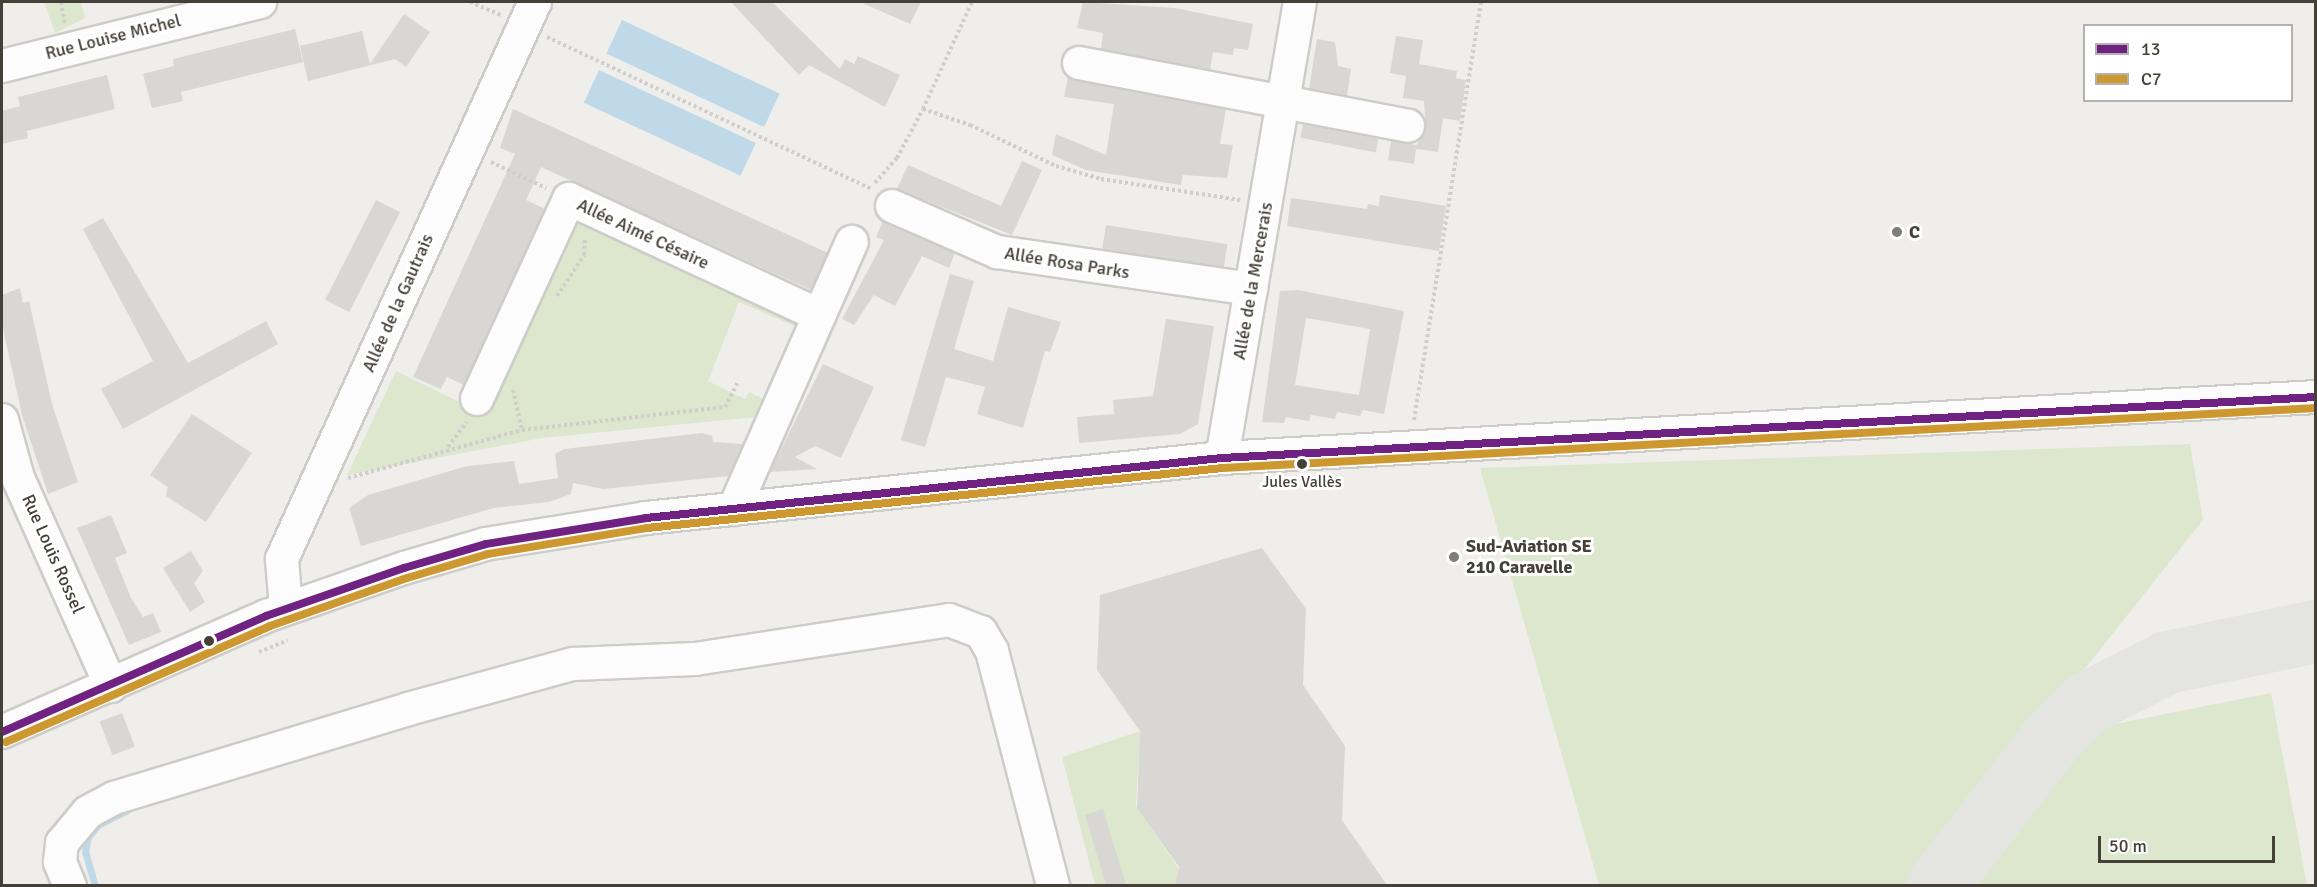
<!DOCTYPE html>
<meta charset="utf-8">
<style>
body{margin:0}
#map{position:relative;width:2317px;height:887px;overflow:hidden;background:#f0eeea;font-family:Signika,sans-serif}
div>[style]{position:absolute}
.green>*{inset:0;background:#dde7cd}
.water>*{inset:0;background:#c0d9e9;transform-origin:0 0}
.stream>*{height:7px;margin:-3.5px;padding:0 3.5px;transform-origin:3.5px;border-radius:3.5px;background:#c0d9e9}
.taxiway>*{height:63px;margin:-31.5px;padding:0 31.5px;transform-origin:31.5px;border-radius:31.5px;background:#e4e4e1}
.building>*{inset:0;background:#d9d7d3;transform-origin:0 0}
.path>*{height:4px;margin-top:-2px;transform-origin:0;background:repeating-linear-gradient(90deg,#d0cecc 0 3px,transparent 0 6px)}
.roads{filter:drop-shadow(2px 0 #ceccc8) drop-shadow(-2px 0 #ceccc8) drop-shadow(0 2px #ceccc8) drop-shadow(0 -2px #ceccc8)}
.minor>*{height:32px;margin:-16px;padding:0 16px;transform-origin:16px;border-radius:16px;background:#fdfcfc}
.bus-1>*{height:8px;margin:-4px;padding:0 4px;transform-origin:4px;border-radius:4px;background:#6f2282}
.bus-2>*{height:8px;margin:-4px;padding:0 4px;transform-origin:4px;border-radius:4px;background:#cc982f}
.dots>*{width:16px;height:16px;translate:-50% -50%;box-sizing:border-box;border:3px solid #fff;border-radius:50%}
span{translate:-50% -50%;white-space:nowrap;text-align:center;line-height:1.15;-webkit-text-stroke:6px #fff;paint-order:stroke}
.bus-label{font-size:16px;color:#443f37}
.street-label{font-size:18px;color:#443f37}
.poi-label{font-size:18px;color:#443f37;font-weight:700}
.left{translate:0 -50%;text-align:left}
.frame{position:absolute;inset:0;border:3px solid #443f37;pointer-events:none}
.legend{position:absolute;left:2083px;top:24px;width:210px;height:78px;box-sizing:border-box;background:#fff;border:2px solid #b4b2af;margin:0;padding:8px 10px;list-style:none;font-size:18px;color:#443f37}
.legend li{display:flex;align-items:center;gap:12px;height:30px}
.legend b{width:30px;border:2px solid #b4b2af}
.scale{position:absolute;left:2098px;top:836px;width:177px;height:27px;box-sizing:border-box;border:3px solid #443f37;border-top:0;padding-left:8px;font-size:18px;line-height:21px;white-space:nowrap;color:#443f37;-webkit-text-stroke:4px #fff;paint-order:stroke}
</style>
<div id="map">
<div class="green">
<div style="clip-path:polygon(44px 2px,81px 2px,85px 18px,55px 33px)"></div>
<div style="clip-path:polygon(575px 209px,807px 316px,801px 329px,739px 302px,708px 381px,745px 399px,749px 392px,770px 402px,766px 416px,542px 438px,347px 475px,396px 371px,478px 411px)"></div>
<div style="clip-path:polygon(2190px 444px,2203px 520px,1913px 885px,1599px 885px,1480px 468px)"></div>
<div style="clip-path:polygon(2271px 693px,2307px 885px,1964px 885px,2082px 736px,2105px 726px)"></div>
<div style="clip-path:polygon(1140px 731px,1136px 806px,1179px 869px,1175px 885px,1095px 885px,1062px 757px)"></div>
</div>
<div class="water">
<div style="left:622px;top:20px;width:174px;height:37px;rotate:25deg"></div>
<div style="left:599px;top:70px;width:173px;height:36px;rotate:25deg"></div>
</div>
<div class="stream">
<div style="left:95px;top:886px;width:35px;rotate:-106deg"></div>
<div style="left:85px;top:852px;width:15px;rotate:-79deg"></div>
<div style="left:88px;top:837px;width:16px;rotate:-50deg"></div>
<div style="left:98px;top:825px;width:34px;rotate:-27deg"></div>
</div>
<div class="taxiway">
<div style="left:1937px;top:886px;width:185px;rotate:-52.3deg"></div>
<div style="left:2050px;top:740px;width:52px;rotate:-45.8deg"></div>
<div style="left:2086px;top:703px;width:91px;rotate:-26.8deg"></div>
<div style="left:2167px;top:662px;width:152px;rotate:-11.8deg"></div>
</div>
<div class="building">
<div style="clip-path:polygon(731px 2px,772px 2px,840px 69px,845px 59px,854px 64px,858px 56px,900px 75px,885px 107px,809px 65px,799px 75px)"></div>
<div style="clip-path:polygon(860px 2px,921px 2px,910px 24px)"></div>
<div style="clip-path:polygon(1083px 2px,1175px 8px,1253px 24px,1248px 50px,1234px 48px,1233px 55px,1213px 52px,1210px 70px,1101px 49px,1103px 33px,1077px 28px)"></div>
<div style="clip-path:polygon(404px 14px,430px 32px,406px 67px,395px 59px,308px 81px,300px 46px,362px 31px,370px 64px)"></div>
<div style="clip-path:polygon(295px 29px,303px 62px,181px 92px,183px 101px,152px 108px,143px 74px,174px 66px,173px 59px)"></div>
<div style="clip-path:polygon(1396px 36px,1423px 40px,1419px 64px,1457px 71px,1456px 78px,1466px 80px,1460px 121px,1443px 118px,1438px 152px,1416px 149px,1414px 164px,1388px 160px,1391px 141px,1417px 145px,1426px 129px,1424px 101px,1403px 98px,1406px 76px,1390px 73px)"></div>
<div style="clip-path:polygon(1317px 39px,1335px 42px,1338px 66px,1351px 69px,1347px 96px,1309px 89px)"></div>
<div style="clip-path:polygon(107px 75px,115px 109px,27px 131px,28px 138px,2px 144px,2px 111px,20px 106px,18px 97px)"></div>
<div style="clip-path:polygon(1068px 77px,1226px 109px,1220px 144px,1233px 145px,1227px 178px,1183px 175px,1181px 185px,1086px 170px,1052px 155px,1056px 134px,1106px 155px,1114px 104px,1064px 97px)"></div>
<div style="clip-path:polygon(513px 109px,828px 253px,811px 290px,541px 167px,526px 200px,545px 209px,464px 385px,447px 377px,441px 389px,413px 377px,515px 154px,500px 148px)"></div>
<div style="left:1303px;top:124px;width:77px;height:14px;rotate:11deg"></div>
<div style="clip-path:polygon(1022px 161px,1042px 170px,1012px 235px,897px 189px,908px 165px,1001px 206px)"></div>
<div style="clip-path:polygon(1380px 195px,1446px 206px,1439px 251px,1287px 226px,1291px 198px,1367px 209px,1368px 204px,1379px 206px)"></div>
<div style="left:376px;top:200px;width:27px;height:112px;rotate:27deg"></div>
<div style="clip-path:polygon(103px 218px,188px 363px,266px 321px,278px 344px,123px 429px,101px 389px,153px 361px,83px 229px)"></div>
<div style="clip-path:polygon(883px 221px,955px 253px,949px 268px,922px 256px,895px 306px,874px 295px,854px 325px,842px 319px,884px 240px,876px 237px)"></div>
<div style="left:1106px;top:225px;width:123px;height:24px;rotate:9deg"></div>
<div style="clip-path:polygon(950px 274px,974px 281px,954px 349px,993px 361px,1008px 307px,1061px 322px,1050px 352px,1045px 351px,1023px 428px,977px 414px,985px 387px,946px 377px,925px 447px,901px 440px)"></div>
<div style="clip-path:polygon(20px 288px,23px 303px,29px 301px,52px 404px,78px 482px,48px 494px,22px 415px,2px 324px,2px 295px)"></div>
<div style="clip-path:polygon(evenodd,1298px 290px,1404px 311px,1384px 414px,1363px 410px,1360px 416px,1337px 412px,1335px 419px,1311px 415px,1309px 421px,1286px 417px,1284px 423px,1262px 422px,1280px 291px,1298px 290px,1306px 318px,1370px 329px,1359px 395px,1295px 385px,1306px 318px)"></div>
<div style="clip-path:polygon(1166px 319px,1214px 326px,1198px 424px,1180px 434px,1079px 443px,1077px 417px,1114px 414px,1113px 400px,1153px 396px)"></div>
<div style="clip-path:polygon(823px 364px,874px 387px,841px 458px,815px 446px,795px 457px,817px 469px,770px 472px)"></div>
<div style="clip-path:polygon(192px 414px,252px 453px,206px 522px,166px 496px,168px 487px,150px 475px)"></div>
<div style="clip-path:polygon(702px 433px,712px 436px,713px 442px,743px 444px,729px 476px,603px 489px,573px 483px,571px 494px,549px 502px,494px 508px,361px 546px,349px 508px,368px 495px,467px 466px,514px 461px,519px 484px,558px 478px,555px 454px,564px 449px)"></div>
<div style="clip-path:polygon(111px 515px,127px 553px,115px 558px,131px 598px,143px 617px,153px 613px,161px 632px,129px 645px,77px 528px)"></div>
<div style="clip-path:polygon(1262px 548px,1306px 609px,1303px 685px,1345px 746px,1342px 820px,1387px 885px,1175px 885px,1179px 867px,1137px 808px,1140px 731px,1097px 670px,1100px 595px)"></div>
<div style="clip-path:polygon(191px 551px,203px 571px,194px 583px,205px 602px,190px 612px,163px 568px)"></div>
<div style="left:122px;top:713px;width:36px;height:24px;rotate:69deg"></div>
<div style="clip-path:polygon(1103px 809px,1108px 826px,1126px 885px,1106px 885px,1085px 815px)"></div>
</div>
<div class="path">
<div style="left:61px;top:2px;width:22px;rotate:80deg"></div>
<div style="left:470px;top:2px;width:33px;rotate:23deg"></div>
<div style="left:547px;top:37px;width:359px;rotate:25.1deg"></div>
<div style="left:923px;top:109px;width:118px;rotate:-65.4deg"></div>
<div style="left:491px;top:162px;width:61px;rotate:25.3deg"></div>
<div style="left:875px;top:183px;width:33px;rotate:-49deg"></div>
<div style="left:897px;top:158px;width:55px;rotate:-62deg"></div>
<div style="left:923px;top:109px;width:50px;rotate:18.8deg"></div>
<div style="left:970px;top:125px;width:95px;rotate:25.5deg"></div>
<div style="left:1056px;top:166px;width:47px;rotate:16.1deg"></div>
<div style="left:1101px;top:179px;width:141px;rotate:8.6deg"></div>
<div style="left:557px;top:296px;width:49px;rotate:-56.6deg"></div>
<div style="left:584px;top:255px;width:18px;rotate:-87deg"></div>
<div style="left:513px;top:390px;width:41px;rotate:77.3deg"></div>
<div style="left:1414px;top:420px;width:423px;rotate:-80.9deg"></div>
<div style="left:448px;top:447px;width:31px;rotate:-53deg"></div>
<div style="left:348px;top:478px;width:180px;rotate:-15.4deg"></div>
<div style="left:522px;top:430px;width:204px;rotate:-6.5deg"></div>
<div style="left:725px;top:407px;width:28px;rotate:-63deg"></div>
<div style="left:259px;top:652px;width:31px;rotate:-22deg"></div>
</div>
<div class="roads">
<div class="minor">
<div style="left:1079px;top:63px;width:335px;rotate:10.8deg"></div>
<div style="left:2px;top:66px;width:266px;rotate:-13.9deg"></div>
<div style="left:892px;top:206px;width:115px;rotate:23.7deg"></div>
<div style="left:997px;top:252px;width:257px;rotate:8.3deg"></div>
<div style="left:477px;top:399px;width:220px;rotate:-65.3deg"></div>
<div style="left:569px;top:199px;width:276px;rotate:24.9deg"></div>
<div style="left:2px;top:420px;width:60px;rotate:74.6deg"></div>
<div style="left:18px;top:478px;width:228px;rotate:65.9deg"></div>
<div style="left:1222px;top:458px;width:463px;rotate:-80.3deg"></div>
<div style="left:734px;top:509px;width:292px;rotate:-66.2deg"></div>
<div style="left:286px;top:608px;width:49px;rotate:-94.7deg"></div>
<div style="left:282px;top:559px;width:612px;rotate:-65.57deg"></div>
<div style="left:2px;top:732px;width:288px;rotate:-23.7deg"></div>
<div style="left:266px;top:616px;width:146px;rotate:-19.2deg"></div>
<div style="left:404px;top:568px;width:85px;rotate:-16.3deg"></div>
<div style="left:486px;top:544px;width:162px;rotate:-9.2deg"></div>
<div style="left:646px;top:518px;width:579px;rotate:-5.95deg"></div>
<div style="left:1222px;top:458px;width:1096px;rotate:-3.19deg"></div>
<div style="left:70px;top:886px;width:26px;rotate:-113deg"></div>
<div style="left:60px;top:862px;width:19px;rotate:-84deg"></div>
<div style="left:62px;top:843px;width:40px;rotate:-50deg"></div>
<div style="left:88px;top:812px;width:30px;rotate:-28deg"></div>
<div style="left:114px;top:798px;width:307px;rotate:-16.8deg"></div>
<div style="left:408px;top:709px;width:171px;rotate:-15.3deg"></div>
<div style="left:573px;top:664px;width:122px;rotate:-2.3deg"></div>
<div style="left:695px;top:659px;width:257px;rotate:-8.7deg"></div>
<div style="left:949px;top:620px;width:34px;rotate:21deg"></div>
<div style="left:981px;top:632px;width:22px;rotate:60deg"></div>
<div style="left:992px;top:651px;width:243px;rotate:75.4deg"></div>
</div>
</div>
<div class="bus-1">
<div style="left:2px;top:732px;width:288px;rotate:-23.7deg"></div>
<div style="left:266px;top:616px;width:146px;rotate:-19.2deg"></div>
<div style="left:404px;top:568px;width:85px;rotate:-16.3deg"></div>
<div style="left:486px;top:544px;width:162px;rotate:-9.2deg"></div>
<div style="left:646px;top:518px;width:579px;rotate:-5.95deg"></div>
<div style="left:1222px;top:458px;width:1096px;rotate:-3.19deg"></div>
</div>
<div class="bus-2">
<div style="left:6px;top:742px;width:288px;rotate:-23.7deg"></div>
<div style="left:270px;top:626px;width:145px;rotate:-19.3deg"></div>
<div style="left:407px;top:578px;width:84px;rotate:-16.5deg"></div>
<div style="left:488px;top:554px;width:161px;rotate:-9.3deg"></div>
<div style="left:647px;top:528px;width:579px;rotate:-5.95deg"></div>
<div style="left:1223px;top:468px;width:1095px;rotate:-3.14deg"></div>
</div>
<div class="dots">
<div style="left:1897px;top:232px;background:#807c76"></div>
<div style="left:1302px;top:464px;background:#443f37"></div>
<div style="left:1454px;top:557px;background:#807c76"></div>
<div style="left:209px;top:641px;background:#443f37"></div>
</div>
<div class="bus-label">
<span style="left:1302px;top:482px">Jules Vallès</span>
</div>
<div class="street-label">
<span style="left:113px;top:37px;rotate:-14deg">Rue Louise Michel</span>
<span style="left:643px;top:234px;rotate:25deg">Allée Aimé Césaire</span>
<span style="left:1067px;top:263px;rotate:9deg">Allée Rosa Parks</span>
<span style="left:1253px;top:281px;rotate:-80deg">Allée de la Mercerais</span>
<span style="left:398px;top:303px;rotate:-66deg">Allée de la Gautrais</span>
<span style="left:53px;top:554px;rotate:66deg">Rue Louis Rossel</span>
</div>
<div class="poi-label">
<span class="left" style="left:1909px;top:232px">C</span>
<span class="left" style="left:1466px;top:557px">Sud-Aviation SE<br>210 Caravelle</span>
</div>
<div class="frame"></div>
<ul class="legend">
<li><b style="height:8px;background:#6f2282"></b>13</li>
<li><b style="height:8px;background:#cc982f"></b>C7</li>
</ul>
<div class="scale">50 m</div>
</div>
